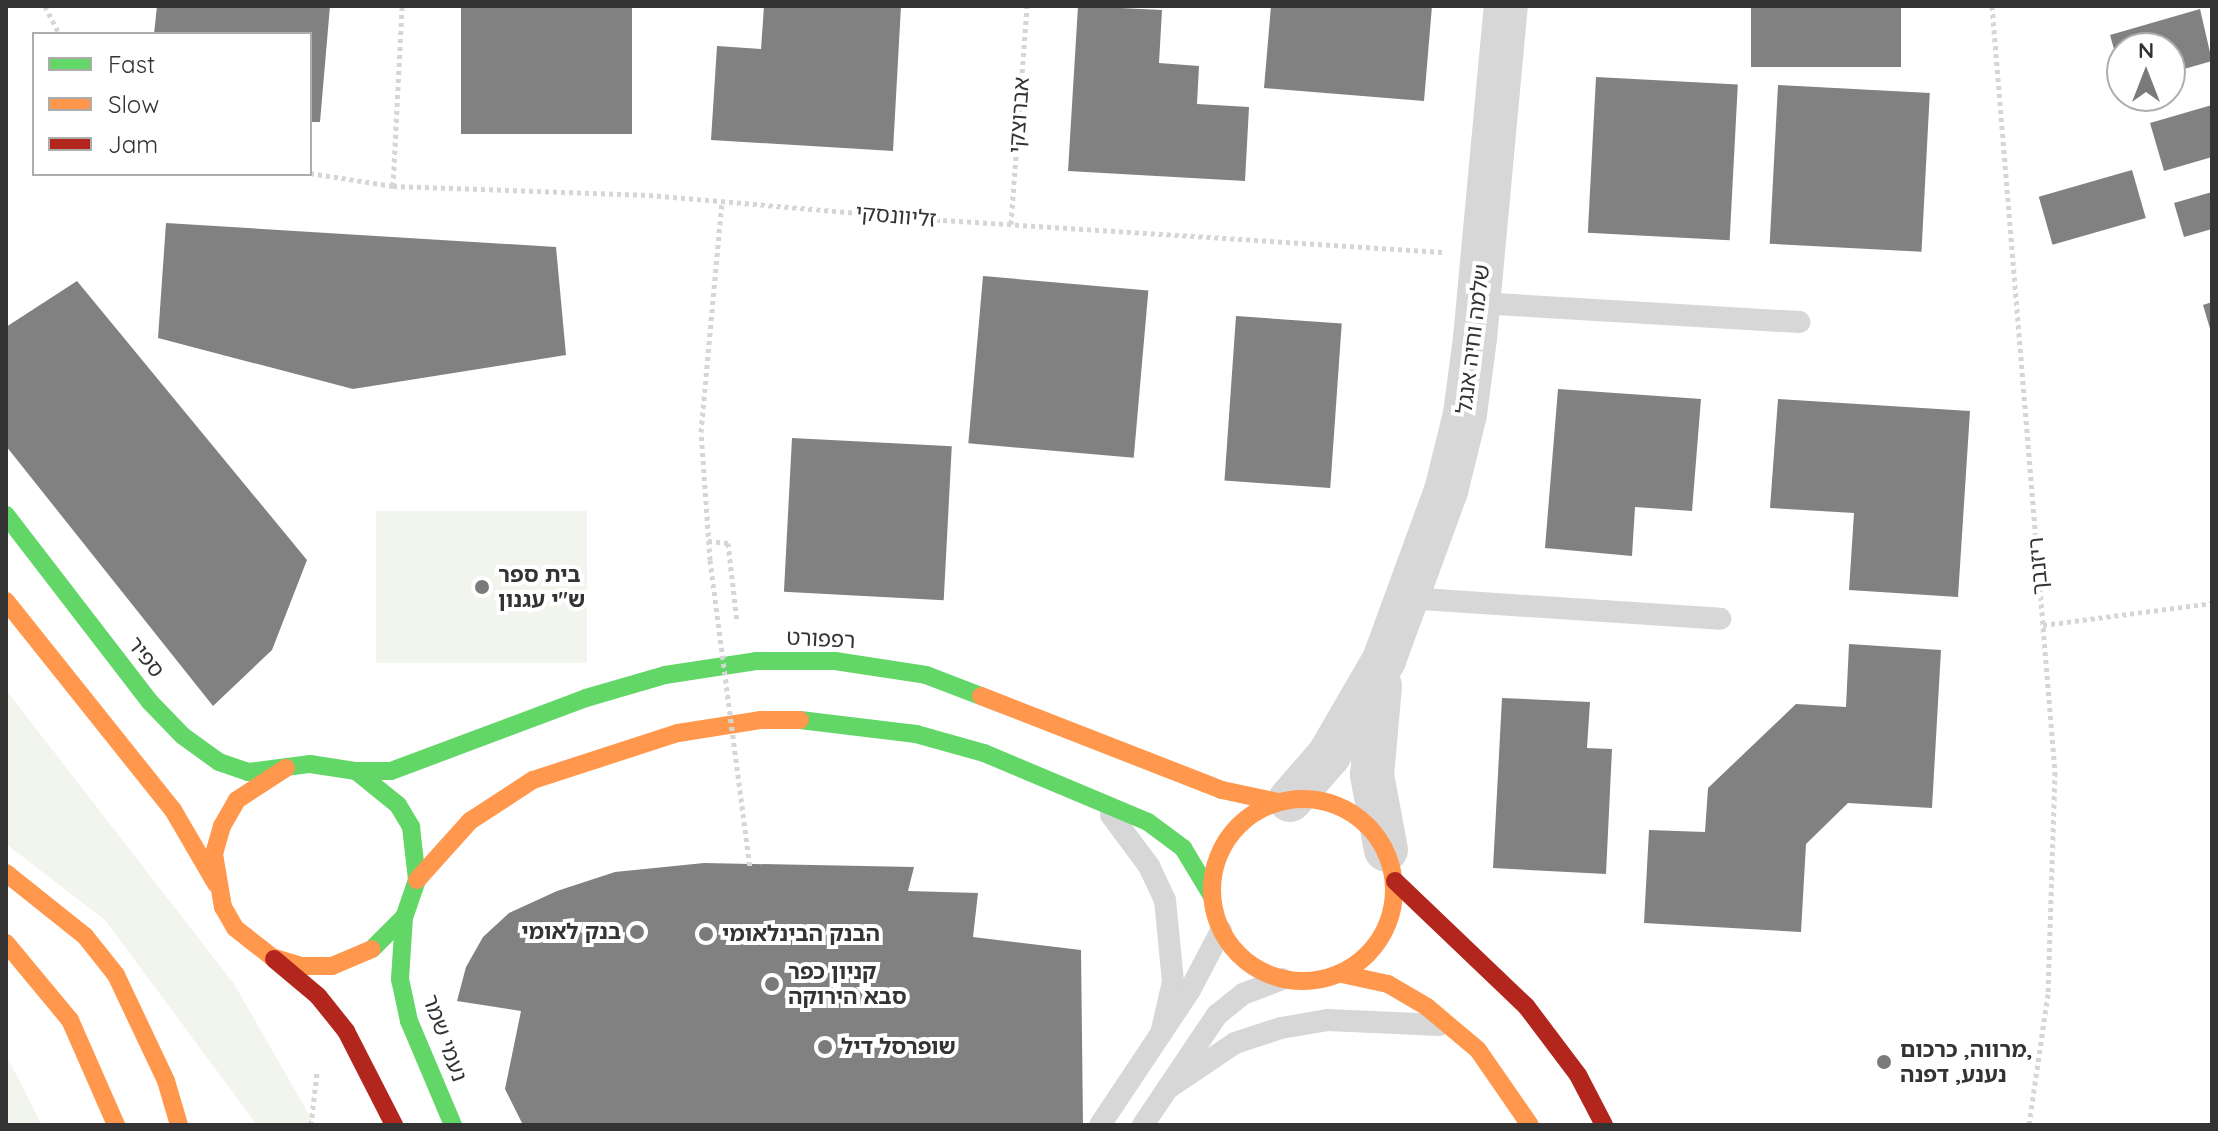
<!DOCTYPE html>
<meta charset="utf-8">
<style>
body{margin:0}
#map{position:relative;width:2218px;height:1131px;overflow:hidden;background:#fff;font-family:Quicksand,"Noto Sans Hebrew",sans-serif}
div>[style]{position:absolute}
.green>*{inset:0;background:#f1f5ed;transform-origin:0 0}
.building>*{inset:0;background:#818181;transform-origin:0 0}
.path>*{height:5px;margin-top:-2.5px;transform-origin:0;background:repeating-linear-gradient(90deg,#d6d6d6 0 4px,transparent 0 8px)}
.lane>*{height:22px;margin:-11px;padding:0 11px;transform-origin:11px;border-radius:11px;background:#d7d7d7}
.street>*{height:44px;margin:-22px;padding:0 22px;transform-origin:22px;border-radius:22px;background:#d7d7d7}
.fast>*{height:18px;margin:-9px;padding:0 9px;transform-origin:9px;border-radius:9px;background:#63d668}
.slow>*{height:18px;margin:-9px;padding:0 9px;transform-origin:9px;border-radius:9px;background:#ff974d}
.slow>.ring{margin:-9px;padding:0;box-sizing:content-box;background:none;border:18px solid #ff974d;border-radius:50%}
.jam>*{height:18px;margin:-9px;padding:0 9px;transform-origin:9px;border-radius:9px;background:#b3261e}
.path-bridge>*{height:5px;margin-top:-2.5px;transform-origin:0;background:repeating-linear-gradient(90deg,#d6d6d6 0 4px,transparent 0 8px)}
.dots>*{width:22px;height:22px;translate:-50% -50%;box-sizing:border-box;border:4px solid #fff;border-radius:50%}
span{translate:-50% -50%;white-space:nowrap;text-align:center;line-height:1.15;-webkit-text-stroke:8px #fff;paint-order:stroke}
.street-label{font-size:22px;color:#333}
.poi-label{font-size:22px;color:#333;font-weight:700}
.left{translate:0 -50%;text-align:left}
.right{translate:-100% -50%;text-align:right}
.frame{position:absolute;inset:0;border:8px solid #333;pointer-events:none}
.legend{position:absolute;left:32px;top:32px;width:280px;height:144px;box-sizing:border-box;background:#fff;border:2px solid #adadad;margin:0;padding:10px 14px;list-style:none;font-size:24px;color:#333}
.legend li{display:flex;align-items:center;gap:16px;height:40px}
.legend b{width:40px;border:2px solid #adadad}
.north{position:absolute;left:2106px;top:32px;width:80px;height:80px;box-sizing:border-box;background:#fff;border:2px solid #adadad;border-radius:50%;rotate:0deg;font-size:22px;font-weight:700;line-height:32px;text-align:center;color:#333}
.north::after{content:'';display:block;margin:auto;width:28px;height:36px;background:#7a7a7a;clip-path:polygon(50% 0,100% 100%,50% 72%,0 100%)}
</style>
<div id="map">
<div class="green">
<div style="left:587px;top:511px;width:152px;height:211px;rotate:90deg"></div>
<div style="clip-path:polygon(6px 690px,234px 984px,315px 1125px,257px 1125px,105px 920px,6px 844px)"></div>
<div style="clip-path:polygon(6px 1056px,18px 1078px,42px 1125px,6px 1125px)"></div>
</div>
<div class="building">
<div style="clip-path:polygon(157px 6px,330px 6px,320px 122px,310px 122px,310px 34px,154px 34px)"></div>
<div style="left:461px;top:6px;width:171px;height:128px"></div>
<div style="clip-path:polygon(764px 6px,901px 6px,893px 151px,711px 140px,717px 46px,761px 49px)"></div>
<div style="clip-path:polygon(1078px 6px,1162px 10px,1159px 63px,1199px 66px,1197px 104px,1249px 107px,1245px 181px,1068px 171px)"></div>
<div style="clip-path:polygon(1271px 6px,1432px 6px,1424px 101px,1264px 88px)"></div>
<div style="left:1751px;top:6px;width:150px;height:61px"></div>
<div style="clip-path:polygon(2200px 9px,2212px 61px,2170px 73px,2170px 48px,2122px 48px,2121px 74px,2110px 35px)"></div>
<div style="left:1596px;top:77px;width:142px;height:156px;rotate:3deg"></div>
<div style="left:1778px;top:85px;width:152px;height:159px;rotate:3deg"></div>
<div style="clip-path:polygon(2212px 105px,2212px 157px,2164px 171px,2150px 123px)"></div>
<div style="left:2132px;top:170px;width:50px;height:97px;rotate:74deg"></div>
<div style="clip-path:polygon(2212px 192px,2212px 229px,2184px 237px,2174px 203px)"></div>
<div style="clip-path:polygon(166px 223px,556px 247px,566px 355px,353px 389px,158px 338px)"></div>
<div style="left:983px;top:276px;width:166px;height:168px;rotate:5deg"></div>
<div style="clip-path:polygon(77px 281px,307px 560px,272px 650px,213px 706px,6px 446px,6px 327px)"></div>
<div style="clip-path:polygon(2212px 302px,2212px 332px,2211px 332px,2203px 305px)"></div>
<div style="left:1236px;top:316px;width:106px;height:165px;rotate:4deg"></div>
<div style="clip-path:polygon(1558px 389px,1701px 399px,1692px 511px,1635px 507px,1632px 556px,1545px 548px)"></div>
<div style="clip-path:polygon(1778px 399px,1970px 411px,1958px 597px,1849px 590px,1854px 513px,1770px 508px)"></div>
<div style="left:792px;top:438px;width:160px;height:154px;rotate:3deg"></div>
<div style="clip-path:polygon(1849px 644px,1941px 650px,1932px 808px,1848px 803px,1806px 844px,1801px 932px,1644px 923px,1649px 830px,1705px 832px,1708px 788px,1796px 704px,1846px 707px)"></div>
<div style="clip-path:polygon(1502px 698px,1590px 702px,1587px 748px,1612px 749px,1606px 874px,1493px 868px)"></div>
<div style="clip-path:polygon(704px 863px,914px 867px,908px 891px,978px 893px,973px 937px,1081px 950px,1083px 1125px,523px 1125px,505px 1089px,521px 1011px,457px 1001px,466px 967px,483px 937px,509px 913px,557px 891px,615px 872px)"></div>
</div>
<div class="path">
<div style="left:45px;top:6px;width:31px;rotate:63deg"></div>
<div style="left:1992px;top:6px;width:769px;rotate:85.3deg"></div>
<div style="left:2055px;top:772px;width:222px;rotate:91.8deg"></div>
<div style="left:2048px;top:994px;width:132px;rotate:98.3deg"></div>
<div style="left:310px;top:173px;width:84px;rotate:8.9deg"></div>
<div style="left:393px;top:186px;width:256px;rotate:2deg"></div>
<div style="left:649px;top:195px;width:295px;rotate:4.9deg"></div>
<div style="left:943px;top:220px;width:500px;rotate:3.67deg"></div>
<div style="left:393px;top:186px;width:180px;rotate:-87.1deg"></div>
<div style="left:1011px;top:224px;width:219px;rotate:-85.8deg"></div>
<div style="left:708px;top:541px;width:20px;rotate:6deg"></div>
<div style="left:728px;top:543px;width:80px;rotate:83.5deg"></div>
<div style="left:710px;top:560px;width:128px;rotate:-94deg"></div>
<div style="left:701px;top:432px;width:232px;rotate:-84.8deg"></div>
<div style="left:2043px;top:625px;width:170px;rotate:-7.4deg"></div>
<div style="left:311px;top:1125px;width:53px;rotate:-83.5deg"></div>
</div>
<div class="lane">
<div style="left:1478px;top:303px;width:322px;rotate:3.4deg"></div>
<div style="left:1407px;top:598px;width:314px;rotate:3.8deg"></div>
<div style="left:1111px;top:815px;width:64px;rotate:53.3deg"></div>
<div style="left:1149px;top:866px;width:38px;rotate:65deg"></div>
<div style="left:1165px;top:900px;width:82px;rotate:84.4deg"></div>
<div style="left:1173px;top:982px;width:53px;rotate:103deg"></div>
<div style="left:1167px;top:1089px;width:82px;rotate:-34.1deg"></div>
<div style="left:1235px;top:1043px;width:48px;rotate:-18.1deg"></div>
<div style="left:1281px;top:1028px;width:48px;rotate:-9.7deg"></div>
<div style="left:1328px;top:1020px;width:112px;rotate:2.6deg"></div>
<div style="left:1100px;top:1125px;width:162px;rotate:-56.3deg"></div>
<div style="left:1190px;top:990px;width:67px;rotate:-62.3deg"></div>
<div style="left:1143px;top:1125px;width:133px;rotate:-56.1deg"></div>
<div style="left:1217px;top:1015px;width:33px;rotate:-39deg"></div>
<div style="left:1243px;top:994px;width:42px;rotate:-21deg"></div>
</div>
<div class="street">
<div style="left:1380px;top:686px;width:89px;rotate:95.1deg"></div>
<div style="left:1372px;top:775px;width:76px;rotate:79.4deg"></div>
<div style="left:1290px;top:800px;width:60px;rotate:-49.1deg"></div>
<div style="left:1329px;top:755px;width:110px;rotate:-59.9deg"></div>
<div style="left:1384px;top:660px;width:180px;rotate:-69.9deg"></div>
<div style="left:1446px;top:491px;width:79px;rotate:-76.1deg"></div>
<div style="left:1465px;top:414px;width:77px;rotate:-82.5deg"></div>
<div style="left:1475px;top:338px;width:333px;rotate:-84.7deg"></div>
</div>
<div class="fast">
<div style="left:6px;top:515px;width:236px;rotate:52.4deg"></div>
<div style="left:150px;top:702px;width:47px;rotate:45.9deg"></div>
<div style="left:183px;top:736px;width:44px;rotate:35.8deg"></div>
<div style="left:219px;top:762px;width:31px;rotate:19deg"></div>
<div style="left:248px;top:772px;width:63px;rotate:-7.4deg"></div>
<div style="left:310px;top:764px;width:47px;rotate:8.7deg"></div>
<div style="left:356px;top:771px;width:54px;rotate:39deg"></div>
<div style="left:398px;top:805px;width:26px;rotate:59deg"></div>
<div style="left:411px;top:827px;width:53px;rotate:83.5deg"></div>
<div style="left:417px;top:880px;width:39px;rotate:109deg"></div>
<div style="left:404px;top:917px;width:45px;rotate:135deg"></div>
<div style="left:800px;top:720px;width:117px;rotate:6.9deg"></div>
<div style="left:916px;top:734px;width:71px;rotate:15.6deg"></div>
<div style="left:984px;top:753px;width:178px;rotate:22.8deg"></div>
<div style="left:1148px;top:822px;width:44px;rotate:36.6deg"></div>
<div style="left:1183px;top:848px;width:56px;rotate:58.9deg"></div>
<div style="left:356px;top:771px;width:35px"></div>
<div style="left:391px;top:771px;width:208px;rotate:-20.5deg"></div>
<div style="left:586px;top:698px;width:82px;rotate:-16.2deg"></div>
<div style="left:665px;top:675px;width:92px;rotate:-8.7deg"></div>
<div style="left:756px;top:661px;width:79px"></div>
<div style="left:835px;top:661px;width:92px;rotate:8.7deg"></div>
<div style="left:926px;top:675px;width:59px;rotate:20.9deg"></div>
<div style="left:404px;top:917px;width:62px;rotate:93.7deg"></div>
<div style="left:400px;top:979px;width:43px;rotate:77.9deg"></div>
<div style="left:409px;top:1021px;width:113px;rotate:67.1deg"></div>
</div>
<div class="slow">
<div style="left:6px;top:601px;width:268px;rotate:51.4deg"></div>
<div style="left:173px;top:810px;width:86px;rotate:59.8deg"></div>
<div style="left:981px;top:696px;width:259px;rotate:21.3deg"></div>
<div style="left:1222px;top:790px;width:57px;rotate:12.1deg"></div>
<div style="left:286px;top:768px;width:59px;rotate:146.9deg"></div>
<div style="left:237px;top:800px;width:30px;rotate:120deg"></div>
<div style="left:222px;top:826px;width:29px;rotate:106deg"></div>
<div style="left:214px;top:854px;width:54px;rotate:80.4deg"></div>
<div style="left:223px;top:907px;width:24px;rotate:60deg"></div>
<div style="left:235px;top:928px;width:47px;rotate:38.1deg"></div>
<div style="left:272px;top:957px;width:30px;rotate:17deg"></div>
<div style="left:301px;top:966px;width:31px"></div>
<div style="left:332px;top:966px;width:43px;rotate:-23deg"></div>
<div class="ring" style="left:1212px;top:799px;width:164px;height:164px"></div>
<div style="left:6px;top:873px;width:101px;rotate:38.6deg"></div>
<div style="left:85px;top:936px;width:50px;rotate:51.5deg"></div>
<div style="left:116px;top:975px;width:117px;rotate:64.7deg"></div>
<div style="left:166px;top:1081px;width:46px;rotate:73.5deg"></div>
<div style="left:417px;top:880px;width:79px;rotate:-48.1deg"></div>
<div style="left:470px;top:821px;width:75px;rotate:-33.1deg"></div>
<div style="left:533px;top:780px;width:152px;rotate:-18deg"></div>
<div style="left:678px;top:733px;width:83px;rotate:-9deg"></div>
<div style="left:760px;top:720px;width:40px"></div>
<div style="left:6px;top:943px;width:100px;rotate:50.3deg"></div>
<div style="left:70px;top:1020px;width:115px;rotate:66.3deg"></div>
<div style="left:1342px;top:974px;width:47px;rotate:12.3deg"></div>
<div style="left:1388px;top:984px;width:45px;rotate:30.5deg"></div>
<div style="left:1427px;top:1007px;width:67px;rotate:40.1deg"></div>
<div style="left:1478px;top:1050px;width:91px;rotate:55.3deg"></div>
</div>
<div class="jam">
<div style="left:1395px;top:881px;width:181px;rotate:43.7deg"></div>
<div style="left:1526px;top:1006px;width:86px;rotate:53deg"></div>
<div style="left:1578px;top:1075px;width:56px;rotate:62.5deg"></div>
<div style="left:274px;top:959px;width:57px;rotate:40.1deg"></div>
<div style="left:318px;top:996px;width:45px;rotate:51.3deg"></div>
<div style="left:346px;top:1031px;width:106px;rotate:62.9deg"></div>
</div>
<div class="path-bridge">
<div style="left:710px;top:560px;width:310px;rotate:82.6deg"></div>
</div>
<div class="dots">
<div style="left:482px;top:587px;background:#7a7a7a"></div>
<div style="left:637px;top:932px;background:#7a7a7a"></div>
<div style="left:706px;top:934px;background:#7a7a7a"></div>
<div style="left:772px;top:984px;background:#7a7a7a"></div>
<div style="left:825px;top:1047px;background:#7a7a7a"></div>
<div style="left:1884px;top:1062px;background:#7a7a7a"></div>
</div>
<div class="street-label">
<span style="left:1019px;top:115px;rotate:-86deg">אברוצקי</span>
<span style="left:896px;top:216px;rotate:5deg">זליוונסקי</span>
<span style="left:1473px;top:339px;rotate:-83deg">שלמה וחיה אנגל</span>
<span style="left:2038px;top:566px;rotate:-95deg">ריזנבך</span>
<span style="left:821px;top:639px;rotate:3deg">רפפורט</span>
<span style="left:146px;top:657px;rotate:52deg">ספיר</span>
<span style="left:445px;top:1038px;rotate:70deg">נעמי שמר</span>
</div>
<div class="poi-label">
<span class="left" style="left:498px;top:587px">בית ספר<br>ש"י עגנון</span>
<span class="right" style="left:621px;top:932px">בנק לאומי</span>
<span class="left" style="left:722px;top:934px">הבנק הבינלאומי</span>
<span class="left" style="left:788px;top:984px">קניון כפר<br>סבא הירוקה</span>
<span class="left" style="left:841px;top:1047px">שופרסל דיל</span>
<span class="left" style="left:1900px;top:1062px">מרווה, כרכום,<br>נענע, דפנה</span>
</div>
<div class="frame"></div>
<ul class="legend">
<li><b style="height:10px;background:#63d668"></b>Fast</li>
<li><b style="height:10px;background:#ff974d"></b>Slow</li>
<li><b style="height:10px;background:#b3261e"></b>Jam</li>
</ul>
<div class="north">N</div>
</div>
